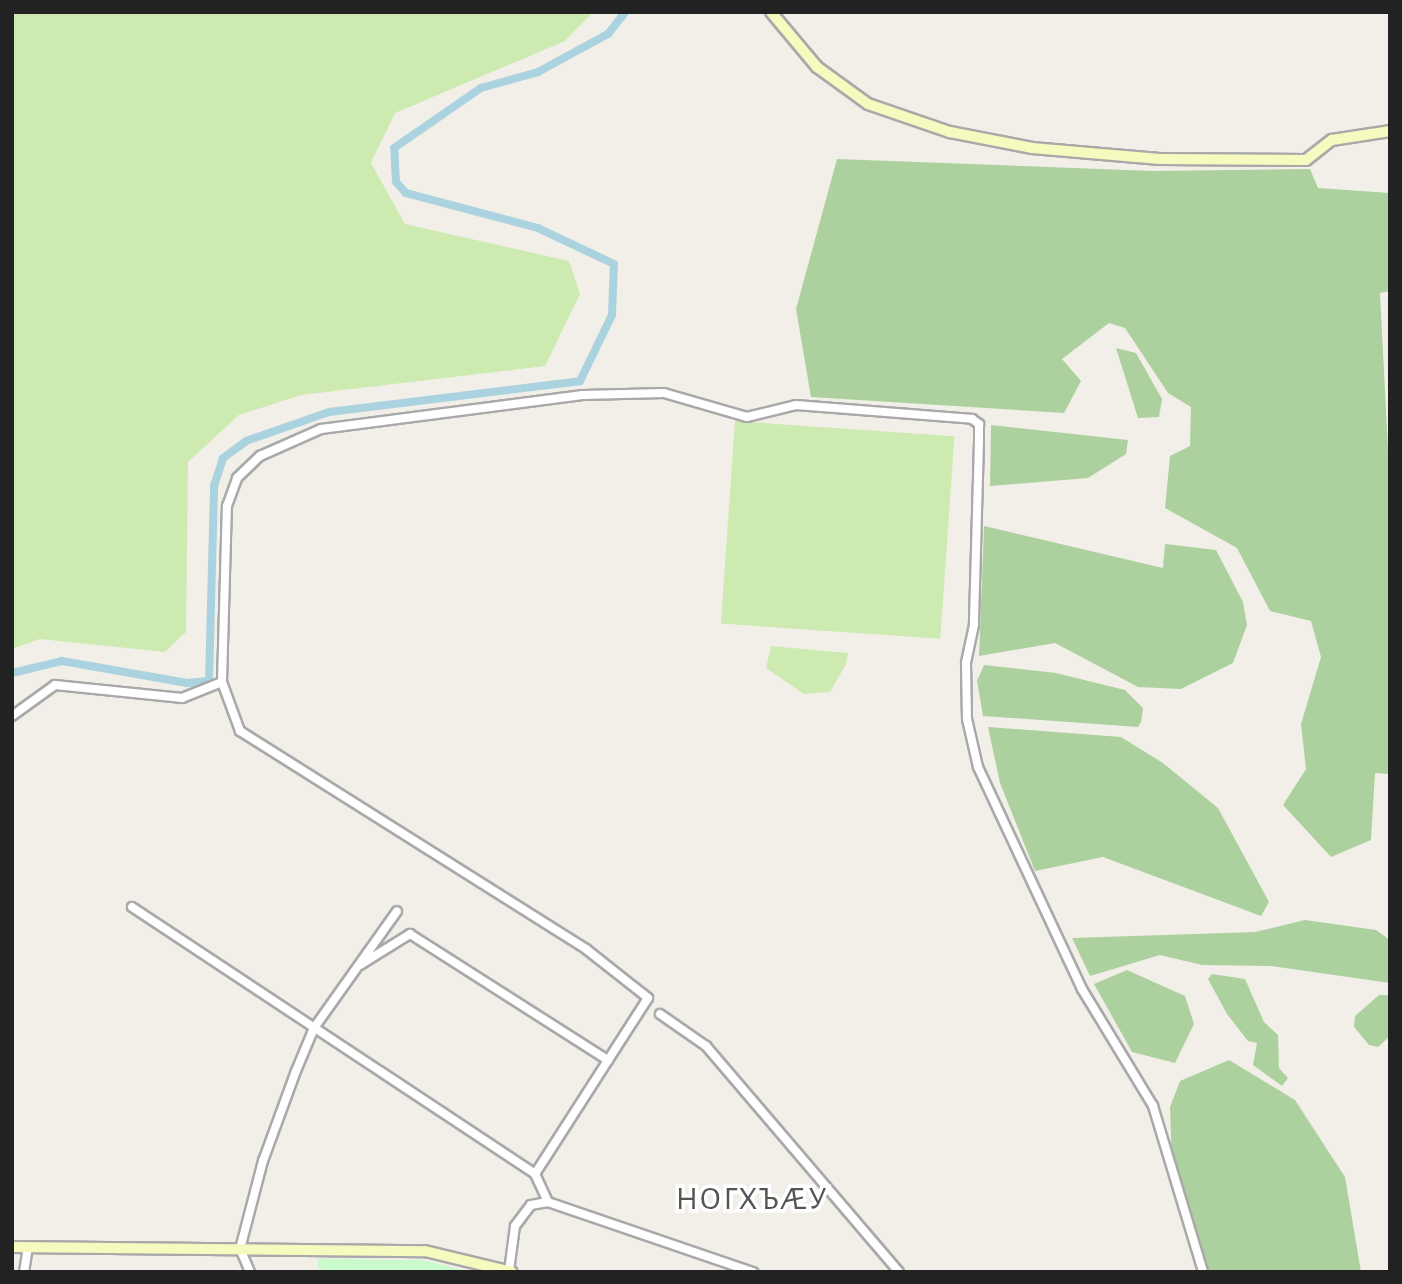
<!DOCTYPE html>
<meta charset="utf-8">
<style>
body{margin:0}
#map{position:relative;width:1402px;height:1284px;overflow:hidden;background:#f2efe9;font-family:"Alegreya Sans",sans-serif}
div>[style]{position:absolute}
.grass>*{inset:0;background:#cdebb0;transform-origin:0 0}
.forest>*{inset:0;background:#add19e}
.park>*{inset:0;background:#c8facc}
.canal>*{height:8px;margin:-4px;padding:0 4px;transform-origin:4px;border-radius:4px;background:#aad3df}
.roads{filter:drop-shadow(2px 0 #a9a9a9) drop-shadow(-2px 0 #a9a9a9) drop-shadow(0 2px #a9a9a9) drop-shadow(0 -2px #a9a9a9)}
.street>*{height:8px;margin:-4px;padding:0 4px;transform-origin:4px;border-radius:4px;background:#fff}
.secondary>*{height:10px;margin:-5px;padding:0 5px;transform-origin:5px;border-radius:5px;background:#f7fabf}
span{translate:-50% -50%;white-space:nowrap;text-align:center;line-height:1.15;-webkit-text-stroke:7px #fff;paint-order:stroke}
.quarter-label{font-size:32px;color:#555;letter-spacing:2px}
.frame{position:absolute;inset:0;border:14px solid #222;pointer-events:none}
</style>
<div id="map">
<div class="grass">
<div style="clip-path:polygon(12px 12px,593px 12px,565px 41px,395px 113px,371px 163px,405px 224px,569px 261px,580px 294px,545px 366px,301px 395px,239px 415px,188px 462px,186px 632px,165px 652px,40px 639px,12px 649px)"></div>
<div style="left:735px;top:421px;width:220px;height:203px;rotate:4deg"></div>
<div style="clip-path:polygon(771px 646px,848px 653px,846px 664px,830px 692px,804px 694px,766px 668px)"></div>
</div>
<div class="forest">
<div style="clip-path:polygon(837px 159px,1153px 171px,1310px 169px,1318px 188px,1390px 193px,1390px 291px,1380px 293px,1390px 488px,1390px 774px,1375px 773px,1371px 840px,1331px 857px,1283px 805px,1306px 769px,1301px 724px,1321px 657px,1311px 621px,1270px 611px,1237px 548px,1165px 508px,1170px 456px,1190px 446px,1191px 407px,1168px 393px,1125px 328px,1109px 323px,1062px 359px,1081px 381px,1064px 413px,811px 397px,796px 309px)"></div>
<div style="clip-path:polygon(1116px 348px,1136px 353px,1162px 399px,1159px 417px,1138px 418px)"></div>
<div style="clip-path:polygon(991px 425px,1128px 440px,1126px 454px,1088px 478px,990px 486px)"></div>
<div style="clip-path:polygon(984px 526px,1163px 568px,1165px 544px,1216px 550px,1243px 602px,1247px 625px,1233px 663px,1181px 689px,1138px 687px,1055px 643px,979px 656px)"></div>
<div style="clip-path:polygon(984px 665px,1056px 673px,1125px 690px,1143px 708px,1141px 722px,1138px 727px,983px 716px,977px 681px)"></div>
<div style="clip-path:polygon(988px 727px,1121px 737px,1163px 763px,1218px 808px,1269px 902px,1261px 916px,1103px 857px,1035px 871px,1000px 783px)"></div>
<div style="clip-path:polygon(1305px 920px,1376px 930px,1390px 940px,1390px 983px,1271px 966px,1202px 965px,1160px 955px,1090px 976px,1072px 938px,1255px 932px)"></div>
<div style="clip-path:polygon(1127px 970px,1185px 996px,1194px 1024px,1175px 1063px,1132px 1052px,1094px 984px)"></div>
<div style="clip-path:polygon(1212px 974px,1245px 979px,1264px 1022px,1278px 1035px,1279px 1068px,1288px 1078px,1282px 1086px,1253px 1065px,1257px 1043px,1248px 1041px,1227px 1014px,1208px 979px)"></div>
<div style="clip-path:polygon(1379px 995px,1390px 995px,1390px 1036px,1378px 1047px,1369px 1045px,1354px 1027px,1355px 1016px)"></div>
<div style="clip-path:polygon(1229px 1060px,1295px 1100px,1345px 1177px,1361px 1272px,1208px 1272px,1172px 1168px,1170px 1107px,1180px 1081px)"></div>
</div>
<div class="park">
<div style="clip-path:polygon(318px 1259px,422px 1260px,471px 1272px,328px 1272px,318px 1267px)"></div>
</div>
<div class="canal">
<div style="left:12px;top:673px;width:51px;rotate:-13.5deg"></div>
<div style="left:62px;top:661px;width:127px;rotate:10deg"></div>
<div style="left:187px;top:683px;width:22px;rotate:-5deg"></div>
<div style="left:209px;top:681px;width:195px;rotate:-88.5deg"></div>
<div style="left:214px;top:486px;width:29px;rotate:-72deg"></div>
<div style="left:223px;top:458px;width:29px;rotate:-36deg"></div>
<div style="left:246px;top:441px;width:88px;rotate:-19.3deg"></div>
<div style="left:329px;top:412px;width:253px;rotate:-7deg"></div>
<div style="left:580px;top:381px;width:73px;rotate:-64.1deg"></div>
<div style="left:612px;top:315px;width:51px;rotate:-87.8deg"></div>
<div style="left:614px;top:264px;width:84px;rotate:-154.7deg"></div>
<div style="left:538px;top:228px;width:137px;rotate:-165.1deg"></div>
<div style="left:406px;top:193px;width:15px;rotate:-132deg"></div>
<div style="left:396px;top:182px;width:34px;rotate:-93deg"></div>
<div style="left:394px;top:148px;width:106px;rotate:-34.6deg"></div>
<div style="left:481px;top:88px;width:59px;rotate:-15.7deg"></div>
<div style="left:538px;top:72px;width:80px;rotate:-28.5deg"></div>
<div style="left:608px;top:34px;width:28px;rotate:-52deg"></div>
</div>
<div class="roads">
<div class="street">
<div style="left:222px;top:682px;width:52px;rotate:69.8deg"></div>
<div style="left:240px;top:731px;width:409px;rotate:32.2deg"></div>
<div style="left:586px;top:949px;width:79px;rotate:38.3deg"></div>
<div style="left:648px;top:998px;width:209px;rotate:122.7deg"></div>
<div style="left:12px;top:716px;width:53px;rotate:-35.8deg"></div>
<div style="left:55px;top:685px;width:128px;rotate:5.8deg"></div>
<div style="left:182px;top:698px;width:43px;rotate:-21.8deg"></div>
<div style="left:222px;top:682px;width:176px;rotate:-88.4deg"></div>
<div style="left:227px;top:506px;width:30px;rotate:-70deg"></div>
<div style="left:237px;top:478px;width:32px;rotate:-44deg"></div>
<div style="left:260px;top:456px;width:67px;rotate:-23.9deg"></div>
<div style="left:321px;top:429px;width:264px;rotate:-7.4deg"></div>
<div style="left:583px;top:395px;width:81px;rotate:-1.4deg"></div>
<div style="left:664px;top:393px;width:86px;rotate:16.1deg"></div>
<div style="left:747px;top:417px;width:50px;rotate:-13.8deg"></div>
<div style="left:796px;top:405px;width:177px;rotate:4.5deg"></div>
<div style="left:972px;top:419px;width:9px;rotate:36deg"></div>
<div style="left:979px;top:424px;width:17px;rotate:90deg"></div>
<div style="left:979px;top:441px;width:184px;rotate:91.6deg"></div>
<div style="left:974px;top:625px;width:39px;rotate:102deg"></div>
<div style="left:966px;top:663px;width:56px;rotate:89deg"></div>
<div style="left:967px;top:719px;width:49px;rotate:77.1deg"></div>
<div style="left:978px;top:767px;width:245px;rotate:64.9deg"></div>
<div style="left:1082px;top:989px;width:137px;rotate:58.7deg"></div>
<div style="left:1153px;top:1106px;width:173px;rotate:73.2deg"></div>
<div style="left:132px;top:907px;width:483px;rotate:33.5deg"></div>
<div style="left:535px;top:1174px;width:31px;rotate:65deg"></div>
<div style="left:360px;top:965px;width:59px;rotate:-31.8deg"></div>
<div style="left:410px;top:934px;width:235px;rotate:32.5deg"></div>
<div style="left:660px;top:1014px;width:56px;rotate:34.8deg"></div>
<div style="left:706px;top:1046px;width:297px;rotate:49.5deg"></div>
<div style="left:509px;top:1271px;width:45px;rotate:-82.4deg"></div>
<div style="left:515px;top:1226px;width:26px;rotate:-53deg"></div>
<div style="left:531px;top:1205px;width:17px;rotate:-10deg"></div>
<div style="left:548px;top:1202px;width:217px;rotate:18.9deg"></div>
<div style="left:24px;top:1272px;width:25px;rotate:-81deg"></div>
<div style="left:250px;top:1272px;width:25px;rotate:-113deg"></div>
<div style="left:240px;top:1249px;width:91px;rotate:-75.4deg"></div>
<div style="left:263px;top:1161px;width:96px;rotate:-69.9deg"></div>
<div style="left:296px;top:1071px;width:47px;rotate:-67.3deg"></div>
<div style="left:314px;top:1028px;width:143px;rotate:-54.6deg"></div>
</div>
<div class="secondary">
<div style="left:771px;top:12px;width:72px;rotate:50.1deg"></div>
<div style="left:817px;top:67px;width:63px;rotate:36deg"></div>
<div style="left:868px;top:104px;width:87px;rotate:18.9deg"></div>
<div style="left:950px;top:132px;width:84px;rotate:11deg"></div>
<div style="left:1032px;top:148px;width:128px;rotate:4.9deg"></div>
<div style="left:1160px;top:159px;width:146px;rotate:0.4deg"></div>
<div style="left:1306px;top:160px;width:33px;rotate:-38deg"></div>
<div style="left:1332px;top:140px;width:59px;rotate:-8.8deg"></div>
<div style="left:12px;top:1247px;width:413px;rotate:0.6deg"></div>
<div style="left:425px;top:1251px;width:89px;rotate:13.6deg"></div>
</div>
</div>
<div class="quarter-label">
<span style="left:752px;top:1199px">НОГХЪÆУ</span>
</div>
<div class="frame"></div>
</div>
